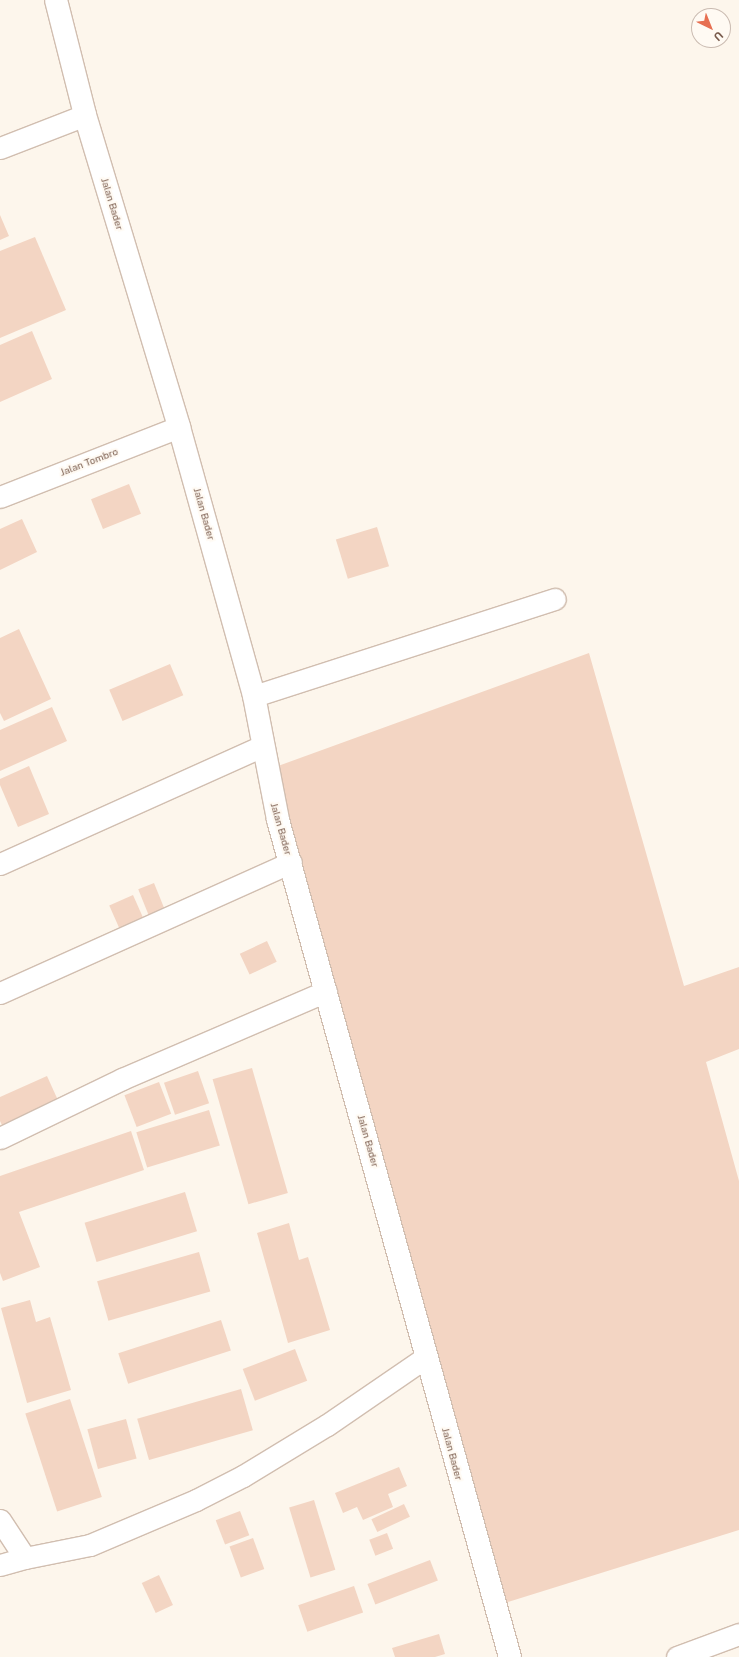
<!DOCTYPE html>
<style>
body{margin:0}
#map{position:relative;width:739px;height:1657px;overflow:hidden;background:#fdf6ec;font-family:"Public Sans",sans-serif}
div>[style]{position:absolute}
.building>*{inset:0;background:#f3d5c3;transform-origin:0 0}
.roads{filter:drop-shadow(1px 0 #d1beb0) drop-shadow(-1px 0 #d1beb0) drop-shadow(0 1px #d1beb0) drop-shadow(0 -1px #d1beb0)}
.minor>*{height:21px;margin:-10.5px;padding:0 10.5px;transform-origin:10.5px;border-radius:10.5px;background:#fff}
.secondary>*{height:22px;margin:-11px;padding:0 11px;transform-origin:11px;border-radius:11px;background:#fff}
span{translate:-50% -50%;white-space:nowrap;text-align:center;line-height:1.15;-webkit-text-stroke:4px #fffaf3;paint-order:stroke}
.street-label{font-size:10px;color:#7a5c4d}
.north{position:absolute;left:691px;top:8px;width:40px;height:40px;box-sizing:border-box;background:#fffaf3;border:1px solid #cabbb1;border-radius:50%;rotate:137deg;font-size:11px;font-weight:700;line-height:16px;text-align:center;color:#7a5c4d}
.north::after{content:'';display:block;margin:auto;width:14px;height:18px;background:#e76f51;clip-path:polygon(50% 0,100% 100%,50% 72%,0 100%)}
</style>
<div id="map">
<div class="building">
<div style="clip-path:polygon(0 215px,9px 236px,0 240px)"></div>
<div style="clip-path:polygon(35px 237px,66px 310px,0 338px,0 251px)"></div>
<div style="clip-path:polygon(32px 331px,52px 379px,0 402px,0 345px)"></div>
<div style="left:129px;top:484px;width:32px;height:41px;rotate:68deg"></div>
<div style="clip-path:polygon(22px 519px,37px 552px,0 570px,0 529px)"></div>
<div style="left:377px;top:527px;width:41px;height:43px;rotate:73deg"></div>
<div style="clip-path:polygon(19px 629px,51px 699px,4px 721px,0 713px,0 638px)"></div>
<div style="clip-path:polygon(589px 653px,684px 986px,739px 967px,739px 1049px,706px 1062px,739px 1181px,739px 1530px,498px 1605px,267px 770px)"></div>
<div style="left:170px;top:664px;width:34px;height:66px;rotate:67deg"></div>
<div style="clip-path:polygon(52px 707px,67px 741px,0 771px,0 730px)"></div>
<div style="clip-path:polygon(29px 766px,49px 814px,18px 827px,0 785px,0 779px)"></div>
<div style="left:154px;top:883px;width:37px;height:17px;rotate:68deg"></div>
<div style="left:133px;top:895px;width:27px;height:26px;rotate:66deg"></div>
<div style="left:267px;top:941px;width:23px;height:30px;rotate:65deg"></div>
<div style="left:252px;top:1068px;width:130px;height:41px;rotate:74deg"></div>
<div style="left:198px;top:1071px;width:34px;height:36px;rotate:71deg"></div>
<div style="clip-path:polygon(47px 1076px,61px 1107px,5px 1132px,0 1121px,0 1097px)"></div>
<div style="left:159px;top:1082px;width:34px;height:37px;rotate:69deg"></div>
<div style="left:209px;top:1110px;width:37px;height:76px;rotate:73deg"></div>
<div style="clip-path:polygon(131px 1131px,144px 1170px,19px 1212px,40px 1267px,3px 1281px,0 1273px,0 1176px)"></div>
<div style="left:185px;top:1192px;width:41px;height:105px;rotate:73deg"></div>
<div style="clip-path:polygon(289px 1223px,299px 1260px,308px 1257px,330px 1330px,288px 1343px,257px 1233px)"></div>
<div style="left:199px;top:1252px;width:41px;height:106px;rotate:74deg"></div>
<div style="clip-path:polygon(30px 1300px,36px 1322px,50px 1317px,71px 1390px,27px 1403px,1px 1308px)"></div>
<div style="left:221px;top:1320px;width:32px;height:108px;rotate:72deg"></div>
<div style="left:295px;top:1349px;width:34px;height:56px;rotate:69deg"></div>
<div style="left:241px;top:1389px;width:43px;height:108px;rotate:74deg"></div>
<div style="left:70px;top:1399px;width:103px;height:47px;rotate:72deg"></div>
<div style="left:126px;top:1419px;width:41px;height:40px;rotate:75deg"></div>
<div style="clip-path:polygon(399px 1467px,407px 1486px,388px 1494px,393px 1507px,363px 1520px,357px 1507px,343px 1513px,335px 1493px)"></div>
<div style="left:314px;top:1500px;width:73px;height:26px;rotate:73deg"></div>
<div style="left:404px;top:1504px;width:14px;height:36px;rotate:65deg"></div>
<div style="left:240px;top:1511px;width:26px;height:26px;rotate:69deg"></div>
<div style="left:387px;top:1533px;width:17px;height:19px;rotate:69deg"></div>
<div style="left:253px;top:1538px;width:33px;height:25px;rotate:70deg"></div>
<div style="left:430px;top:1560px;width:22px;height:67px;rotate:69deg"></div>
<div style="left:159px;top:1575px;width:33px;height:19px;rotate:65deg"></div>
<div style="left:354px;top:1586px;width:28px;height:59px;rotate:71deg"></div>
<div style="clip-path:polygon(439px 1634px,445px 1654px,435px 1657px,395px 1657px,392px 1648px)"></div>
</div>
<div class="roads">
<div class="minor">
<div style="left:0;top:148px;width:91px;rotate:-21.2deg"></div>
<div style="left:0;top:497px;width:192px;rotate:-21.4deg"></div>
<div style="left:254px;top:696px;width:316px;rotate:-17.9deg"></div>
<div style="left:0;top:864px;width:288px;rotate:-24.2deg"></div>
<div style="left:0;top:993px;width:319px;rotate:-24.2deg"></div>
<div style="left:0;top:1138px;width:136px;rotate:-25.8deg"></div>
<div style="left:122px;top:1079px;width:222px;rotate:-23.3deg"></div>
<div style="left:0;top:1520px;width:45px;rotate:56.7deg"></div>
<div style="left:25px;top:1558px;width:66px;rotate:-11.3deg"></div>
<div style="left:90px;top:1545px;width:115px;rotate:-23deg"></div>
<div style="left:196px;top:1500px;width:53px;rotate:-27.1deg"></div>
<div style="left:243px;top:1476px;width:98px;rotate:-31.3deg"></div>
<div style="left:327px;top:1425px;width:120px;rotate:-34.5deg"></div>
<div style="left:0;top:1565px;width:26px;rotate:-16deg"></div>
<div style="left:677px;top:1657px;width:66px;rotate:-20.4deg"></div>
</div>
<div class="secondary">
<div style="left:56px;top:0;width:119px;rotate:75.8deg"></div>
<div style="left:85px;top:115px;width:326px;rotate:73.2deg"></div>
<div style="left:179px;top:427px;width:279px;rotate:74.4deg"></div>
<div style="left:254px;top:696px;width:126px;rotate:79deg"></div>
<div style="left:278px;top:820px;width:869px;rotate:74.51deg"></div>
</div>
</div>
<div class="street-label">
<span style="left:112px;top:204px;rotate:73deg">Jalan Bader</span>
<span style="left:89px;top:462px;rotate:-21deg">Jalan Tombro</span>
<span style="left:204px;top:514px;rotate:74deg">Jalan Bader</span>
<span style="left:281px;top:829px;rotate:74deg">Jalan Bader</span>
<span style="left:368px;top:1141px;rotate:74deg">Jalan Bader</span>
<span style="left:452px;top:1454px;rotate:75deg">Jalan Bader</span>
</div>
<div class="north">U</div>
</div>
